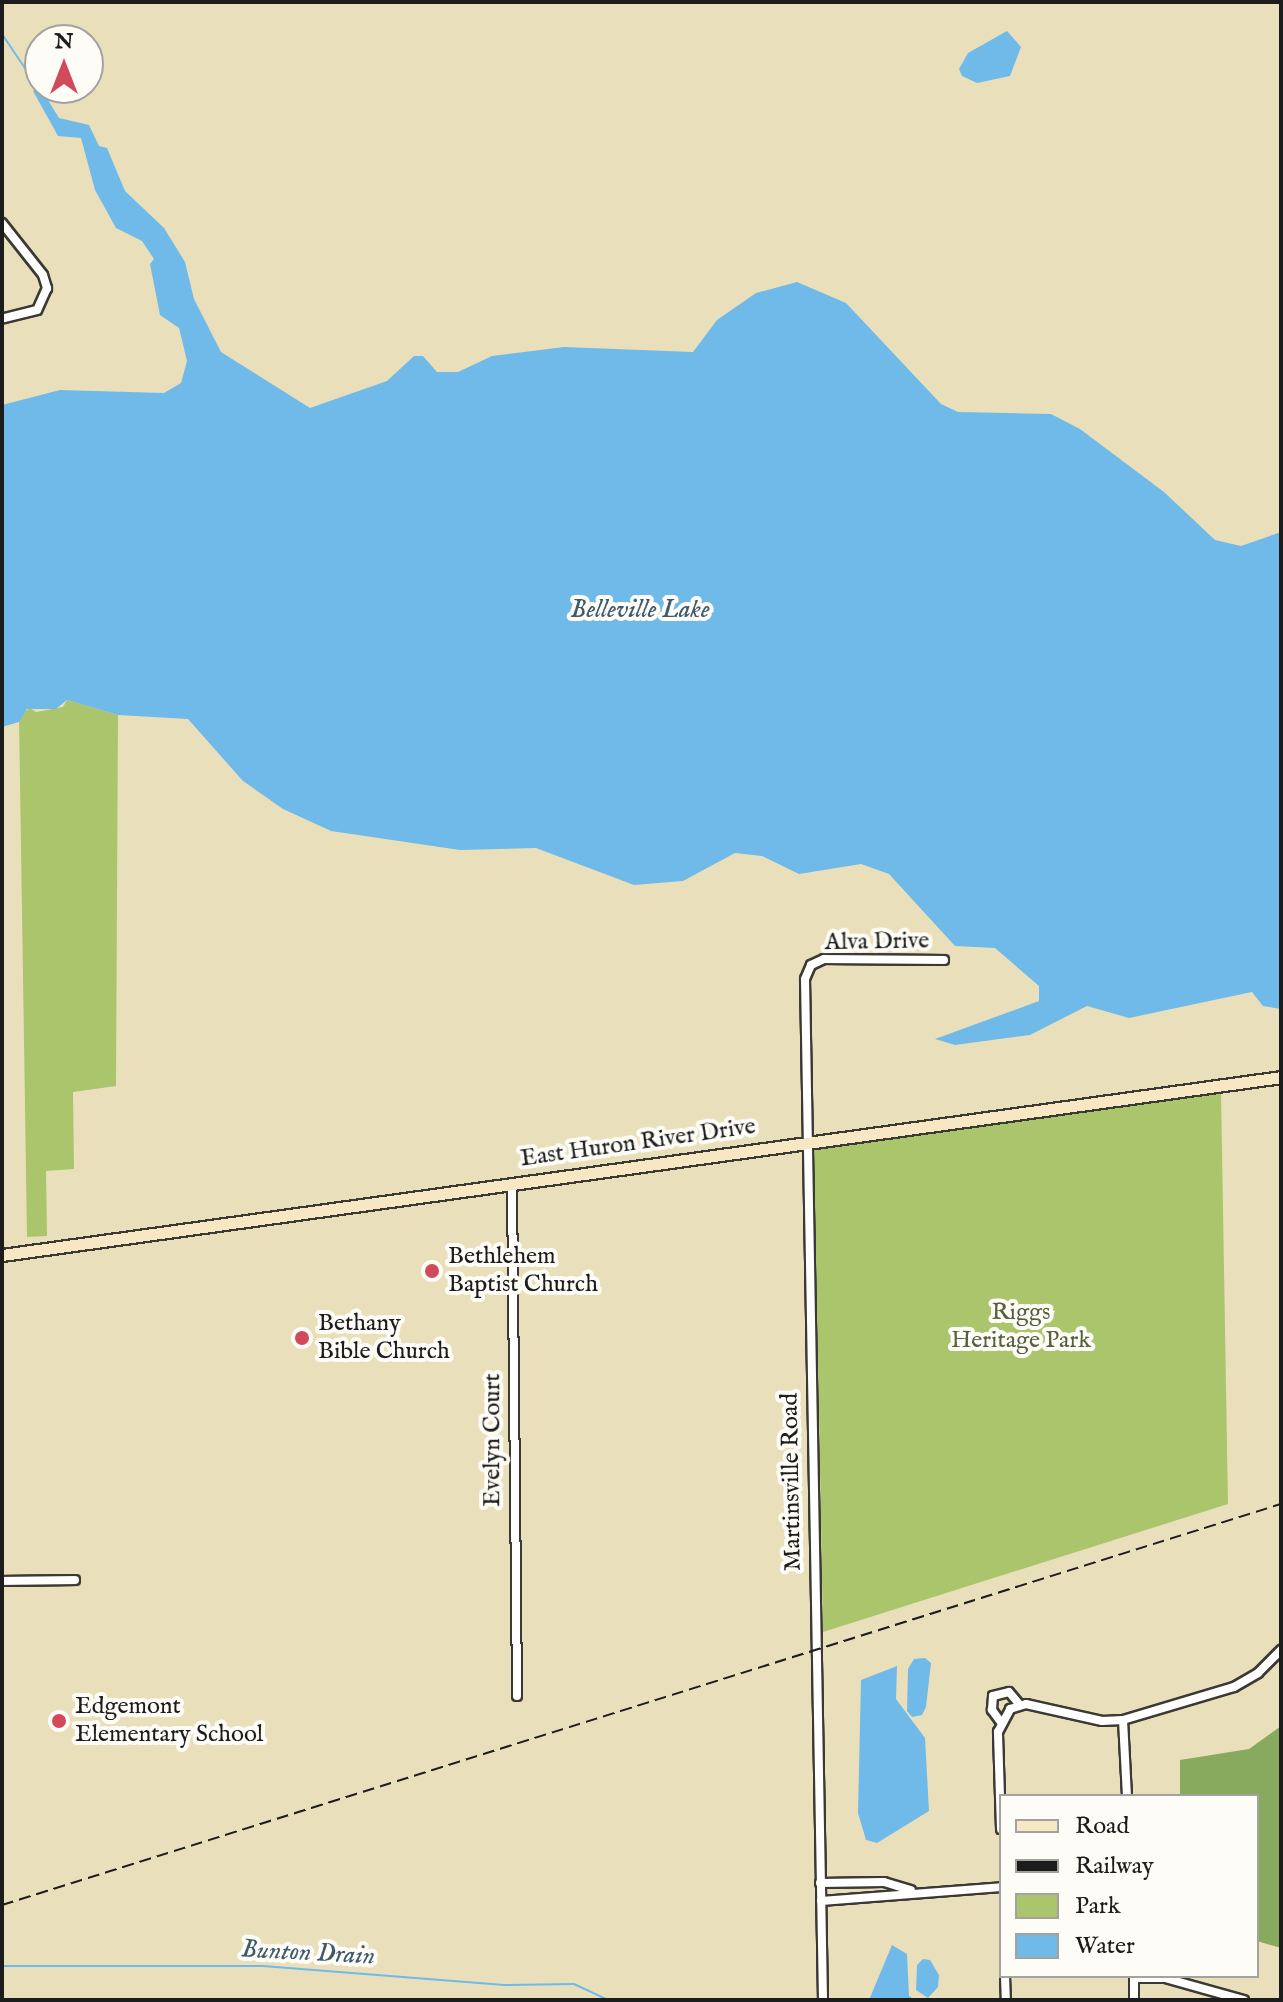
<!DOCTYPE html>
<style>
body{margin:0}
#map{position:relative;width:1283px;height:2002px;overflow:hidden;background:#e9e0bb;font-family:"IM FELL English",serif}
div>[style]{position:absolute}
.green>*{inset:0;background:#aac56b}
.forest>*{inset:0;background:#87aa5f}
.water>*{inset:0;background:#70bae9}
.stream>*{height:2px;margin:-1px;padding:0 1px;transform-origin:1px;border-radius:1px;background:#70bae9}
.roads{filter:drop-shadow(2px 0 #3b3934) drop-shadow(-2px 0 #3b3934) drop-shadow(0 2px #3b3934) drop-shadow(0 -2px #3b3934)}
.minor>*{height:8px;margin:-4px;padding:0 4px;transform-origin:4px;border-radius:4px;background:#fff}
.secondary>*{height:11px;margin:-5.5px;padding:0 5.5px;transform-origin:5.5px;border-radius:5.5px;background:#f7e8c3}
.rail>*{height:2px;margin-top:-1px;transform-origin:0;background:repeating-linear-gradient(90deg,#1c1c1c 0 12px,transparent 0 18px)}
.dots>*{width:22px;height:22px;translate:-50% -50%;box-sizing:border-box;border:4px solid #fdfcf7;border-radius:50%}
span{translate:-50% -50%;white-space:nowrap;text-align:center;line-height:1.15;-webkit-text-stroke:8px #fdfcf7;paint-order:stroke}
.street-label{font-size:24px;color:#1c1c1c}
.poi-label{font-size:24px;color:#1c1c1c}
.left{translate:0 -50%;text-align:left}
.park-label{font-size:24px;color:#55603c}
.water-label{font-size:26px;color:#3e5b6e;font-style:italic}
.frame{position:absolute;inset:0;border:4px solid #1c1c1c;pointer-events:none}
.legend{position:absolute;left:999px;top:1794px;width:260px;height:184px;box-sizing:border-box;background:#fdfcf7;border:2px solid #a3a29f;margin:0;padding:10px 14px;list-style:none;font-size:24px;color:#1c1c1c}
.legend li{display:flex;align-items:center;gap:16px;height:40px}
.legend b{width:40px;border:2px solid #a3a29f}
.north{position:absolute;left:24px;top:24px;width:80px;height:80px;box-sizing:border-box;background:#fdfcf7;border:2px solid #a3a29f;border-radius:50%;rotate:0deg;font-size:22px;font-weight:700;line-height:32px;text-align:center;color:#1c1c1c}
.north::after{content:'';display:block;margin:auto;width:28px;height:36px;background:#d1495b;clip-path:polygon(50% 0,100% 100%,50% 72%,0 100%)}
</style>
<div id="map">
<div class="green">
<div style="clip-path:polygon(67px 700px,118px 715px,116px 1086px,73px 1092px,74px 1169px,46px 1171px,47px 1236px,27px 1237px,19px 716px,30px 708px,36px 712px,63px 707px)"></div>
<div style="clip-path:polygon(1221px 1092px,1228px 1504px,823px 1632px,814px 1149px)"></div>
</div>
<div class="forest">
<div style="clip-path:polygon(1281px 1726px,1281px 1948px,1257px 1941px,1257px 1796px,1180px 1796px,1180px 1760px,1249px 1749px)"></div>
</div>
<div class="water">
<div style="clip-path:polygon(1007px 31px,1021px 47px,1010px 76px,977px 83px,962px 76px,959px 69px,968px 53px)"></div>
<div style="clip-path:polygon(40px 87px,59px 118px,89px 125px,99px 146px,107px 148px,125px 191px,164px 228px,185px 262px,194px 299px,221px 352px,310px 408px,387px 381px,414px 356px,423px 356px,437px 372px,458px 372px,492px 356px,564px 347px,693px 352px,717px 320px,756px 293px,797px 282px,846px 303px,941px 404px,958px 412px,1051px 414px,1080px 429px,1164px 492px,1215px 540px,1241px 546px,1281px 532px,1281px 1009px,1263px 1006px,1252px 992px,1129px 1018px,1087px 1006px,1030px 1035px,955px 1045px,935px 1039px,1039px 1001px,1039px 986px,995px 948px,955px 946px,889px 874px,861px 864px,799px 874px,762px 856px,735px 853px,683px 881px,634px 885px,536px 848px,460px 850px,331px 831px,283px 809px,243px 781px,188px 719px,118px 715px,67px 700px,56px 709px,27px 709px,19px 722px,2px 727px,2px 405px,60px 390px,164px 393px,181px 383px,187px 361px,179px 328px,160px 315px,150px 264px,154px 259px,142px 241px,116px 228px,95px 190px,81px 138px,58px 136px,33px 91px)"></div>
<div style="clip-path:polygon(925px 1658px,931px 1663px,926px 1707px,922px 1715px,912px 1717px,907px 1711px,908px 1669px,914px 1659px)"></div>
<div style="clip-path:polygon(897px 1666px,896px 1699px,925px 1738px,929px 1811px,877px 1843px,866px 1840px,858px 1813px,861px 1680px)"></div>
<div style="clip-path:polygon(892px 1945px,907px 1954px,909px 1996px,915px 2000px,869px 2000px)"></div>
<div style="clip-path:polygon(923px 1959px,930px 1960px,939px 1975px,938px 1987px,928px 1998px,916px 1990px,917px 1965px)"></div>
</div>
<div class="stream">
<div style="left:2px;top:34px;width:66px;rotate:56.1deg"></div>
<div style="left:2px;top:1966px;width:261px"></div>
<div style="left:263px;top:1966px;width:242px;rotate:4.5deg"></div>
<div style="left:504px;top:1985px;width:70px;rotate:-0.8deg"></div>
<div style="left:574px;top:1984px;width:38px;rotate:25deg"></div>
</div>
<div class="roads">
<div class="minor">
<div style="left:2px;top:223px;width:66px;rotate:51.7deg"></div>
<div style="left:43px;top:275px;width:14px;rotate:73deg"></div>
<div style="left:47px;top:288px;width:24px;rotate:114deg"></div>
<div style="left:37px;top:310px;width:36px;rotate:166deg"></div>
<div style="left:512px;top:1183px;width:513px;rotate:89.44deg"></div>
<div style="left:2px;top:1581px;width:73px;rotate:-0.8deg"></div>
<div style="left:1123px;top:1720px;width:76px;rotate:87deg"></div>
<div style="left:1000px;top:1721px;width:14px;rotate:-126deg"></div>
<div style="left:992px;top:1710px;width:14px;rotate:-86deg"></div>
<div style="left:993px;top:1696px;width:16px;rotate:-14deg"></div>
<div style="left:1009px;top:1692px;width:17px;rotate:50deg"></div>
<div style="left:1001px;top:1829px;width:97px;rotate:-91.8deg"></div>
<div style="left:998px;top:1732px;width:26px;rotate:-62deg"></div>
<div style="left:1010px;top:1709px;width:17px;rotate:-17deg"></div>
<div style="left:1026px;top:1704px;width:78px;rotate:12.6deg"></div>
<div style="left:1102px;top:1721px;width:21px;rotate:-3deg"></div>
<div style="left:1123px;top:1720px;width:116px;rotate:-16.6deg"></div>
<div style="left:1234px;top:1687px;width:28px;rotate:-30deg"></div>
<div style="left:1258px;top:1673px;width:33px;rotate:-45deg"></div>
<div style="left:820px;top:1883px;width:64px;rotate:-0.9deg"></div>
<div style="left:884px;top:1882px;width:28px;rotate:17deg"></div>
<div style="left:821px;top:1901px;width:181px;rotate:-4.4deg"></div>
<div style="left:1005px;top:1976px;width:24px;rotate:88deg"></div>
<div style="left:1134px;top:1976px;width:24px;rotate:90deg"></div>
<div style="left:1134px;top:1978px;width:31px"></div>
<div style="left:1165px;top:1978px;width:82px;rotate:15.6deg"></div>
<div style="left:823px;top:2000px;width:1021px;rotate:-91.01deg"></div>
<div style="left:805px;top:979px;width:15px;rotate:-67deg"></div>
<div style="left:811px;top:965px;width:14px;rotate:-25deg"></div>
<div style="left:824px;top:959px;width:120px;rotate:0.5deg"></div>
</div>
<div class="secondary">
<div style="left:2px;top:1255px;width:1291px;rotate:-7.92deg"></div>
</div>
</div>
<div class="rail">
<div style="left:2px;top:1905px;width:1340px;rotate:-17.41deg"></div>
</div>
<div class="dots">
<div style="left:432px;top:1271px;background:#d1495b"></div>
<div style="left:302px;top:1338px;background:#d1495b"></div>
<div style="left:59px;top:1721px;background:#d1495b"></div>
</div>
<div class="street-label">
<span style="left:877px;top:942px;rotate:-1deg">Alva Drive</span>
<span style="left:638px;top:1143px;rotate:-8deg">East Huron River Drive</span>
<span style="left:493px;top:1440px;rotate:-90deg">Evelyn Court</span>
<span style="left:792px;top:1482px;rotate:-91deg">Martinsville Road</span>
</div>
<div class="poi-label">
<span class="left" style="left:448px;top:1271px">Bethlehem<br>Baptist Church</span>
<span class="left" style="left:318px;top:1338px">Bethany<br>Bible Church</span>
<span class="left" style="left:75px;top:1721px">Edgemont<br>Elementary School</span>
</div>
<div class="park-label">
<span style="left:1021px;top:1327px">Riggs<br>Heritage Park</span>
</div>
<div class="water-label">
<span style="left:640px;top:610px">Belleville Lake</span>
<span style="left:308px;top:1953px;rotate:3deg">Bunton Drain</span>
</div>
<div class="frame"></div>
<ul class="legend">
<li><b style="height:10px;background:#f7e8c3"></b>Road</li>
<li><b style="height:10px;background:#1c1c1c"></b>Railway</li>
<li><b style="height:22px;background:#aac56b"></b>Park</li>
<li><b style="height:22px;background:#70bae9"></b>Water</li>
</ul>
<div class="north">N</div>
</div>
